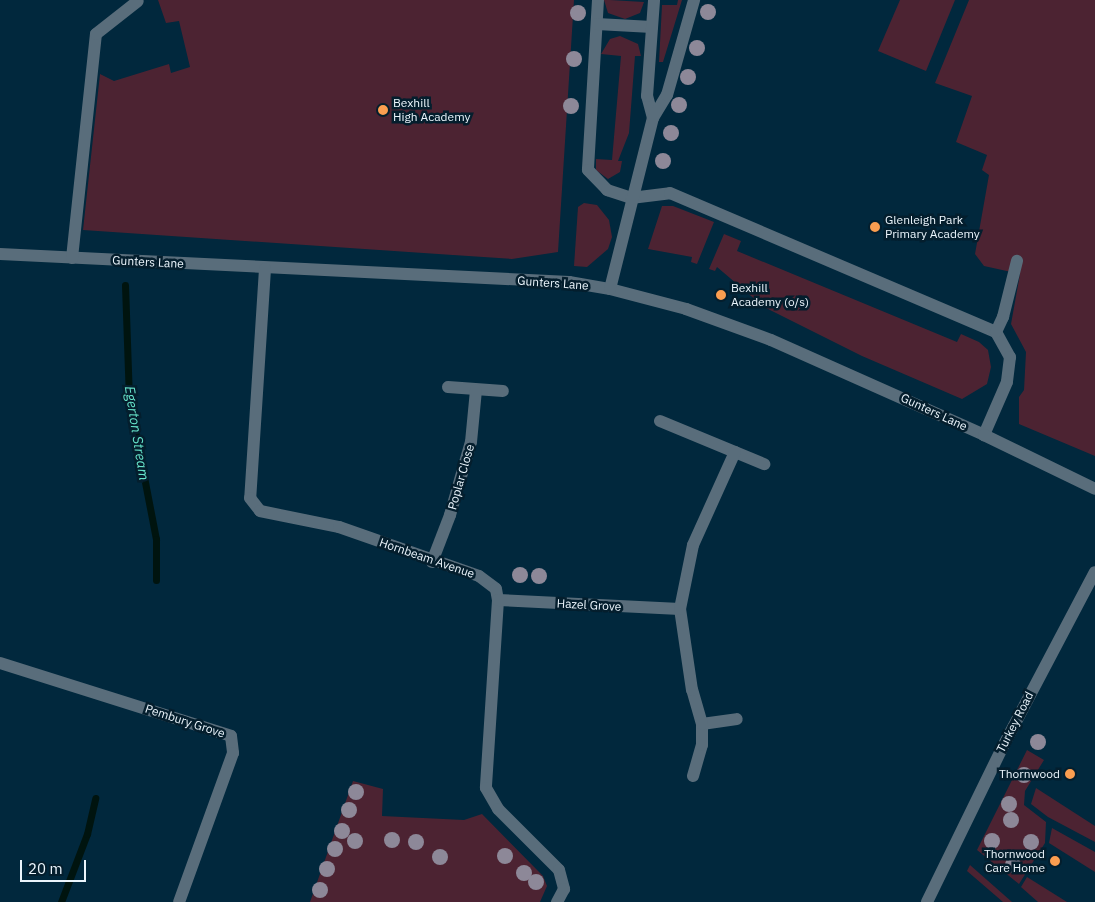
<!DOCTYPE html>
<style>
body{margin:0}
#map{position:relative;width:1095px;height:902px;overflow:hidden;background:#01283d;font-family:"IBM Plex Sans",sans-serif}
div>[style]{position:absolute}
.green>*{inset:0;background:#4c2332}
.stream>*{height:7px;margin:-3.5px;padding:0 3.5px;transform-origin:3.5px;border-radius:3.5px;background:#00140f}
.minor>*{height:12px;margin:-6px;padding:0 6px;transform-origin:6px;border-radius:6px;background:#596d7b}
.trees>*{width:16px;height:16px;margin:-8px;border-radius:50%;background:#8d8898}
.dots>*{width:14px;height:14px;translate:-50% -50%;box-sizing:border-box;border:2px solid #041e2d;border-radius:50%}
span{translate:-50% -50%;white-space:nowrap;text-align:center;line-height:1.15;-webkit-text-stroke:5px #041e2d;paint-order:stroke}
.poi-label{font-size:12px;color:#ebf5fc}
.left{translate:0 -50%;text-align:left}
.right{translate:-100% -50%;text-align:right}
.street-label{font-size:12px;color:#ebf5fc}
.water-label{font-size:14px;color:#66e3ca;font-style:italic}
.scale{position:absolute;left:20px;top:860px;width:66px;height:22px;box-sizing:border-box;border:2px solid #ebf5fc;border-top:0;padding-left:6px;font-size:15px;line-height:18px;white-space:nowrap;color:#ebf5fc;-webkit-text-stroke:4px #041e2d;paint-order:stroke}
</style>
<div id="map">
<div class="green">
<div style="clip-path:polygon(158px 0,574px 0,558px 252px,512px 259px,83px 230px,100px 74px,114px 81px,169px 64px,171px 73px,190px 67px,179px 21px,166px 23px)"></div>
<div style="clip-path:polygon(604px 0,610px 0,644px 2px,640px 13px,625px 19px,608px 13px)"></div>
<div style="clip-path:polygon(678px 0,682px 0,663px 62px,659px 62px,662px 5px,677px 5px)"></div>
<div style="clip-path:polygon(900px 0,955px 0,926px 71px,878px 51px)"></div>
<div style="clip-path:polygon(969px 0,1095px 0,1095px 456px,1019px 424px,1019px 397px,1024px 390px,1026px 352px,1011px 324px,1020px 274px,984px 266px,975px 254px,989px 175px,982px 170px,987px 155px,956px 142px,972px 96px,935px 83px)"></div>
<div style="clip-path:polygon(620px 36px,638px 44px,641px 56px,635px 56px,629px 133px,618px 161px,622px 161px,620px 172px,608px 179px,596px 170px,596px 159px,612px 160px,621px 56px,601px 54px,610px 39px)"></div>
<div style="clip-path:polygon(584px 203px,597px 205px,609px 220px,612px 237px,608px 249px,587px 267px,574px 266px,578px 207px)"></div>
<div style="clip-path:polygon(662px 206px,673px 206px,714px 222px,697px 264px,691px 262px,692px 257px,648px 249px)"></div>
<div style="clip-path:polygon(724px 234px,741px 241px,737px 251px,957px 342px,961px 334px,979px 342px,988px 350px,991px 367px,987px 384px,962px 399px,862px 356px,764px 307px,717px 267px,715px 271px,709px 269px)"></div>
<div style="clip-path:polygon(1027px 750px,1044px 760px,1025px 791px,1024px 805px,1046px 822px,1045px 843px,1019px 884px,977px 850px)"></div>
<div style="clip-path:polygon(353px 781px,383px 789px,382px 816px,464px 820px,482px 814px,543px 876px,547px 886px,540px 902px,310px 902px)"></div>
<div style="clip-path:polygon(1036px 788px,1095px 826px,1095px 842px,1048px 817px,1031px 804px)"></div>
<div style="clip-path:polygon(1052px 828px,1095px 852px,1095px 872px,1049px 843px)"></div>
<div style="clip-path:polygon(970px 865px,1012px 902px,1003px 902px,967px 871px)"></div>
<div style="clip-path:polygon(1027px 877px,1067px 902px,1038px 902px,1021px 887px)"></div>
</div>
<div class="stream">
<div style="left:125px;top:285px;width:114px;rotate:88deg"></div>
<div style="left:129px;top:399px;width:143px;rotate:79.1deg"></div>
<div style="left:156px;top:539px;width:41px;rotate:90deg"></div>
<div style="left:61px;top:902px;width:73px;rotate:-69.1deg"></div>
<div style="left:87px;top:834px;width:37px;rotate:-77deg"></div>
</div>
<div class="minor">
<div style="left:598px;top:0;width:170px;rotate:93.4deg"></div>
<div style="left:588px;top:170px;width:28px;rotate:46deg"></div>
<div style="left:607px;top:190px;width:25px;rotate:18deg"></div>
<div style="left:631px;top:198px;width:39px;rotate:-7deg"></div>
<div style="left:670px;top:193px;width:354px;rotate:23.1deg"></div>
<div style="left:996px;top:332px;width:29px;rotate:61deg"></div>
<div style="left:1010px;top:357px;width:25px;rotate:97deg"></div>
<div style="left:1007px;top:382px;width:58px;rotate:113.5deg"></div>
<div style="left:597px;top:24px;width:55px;rotate:3.1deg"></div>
<div style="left:653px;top:118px;width:23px;rotate:-105deg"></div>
<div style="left:647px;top:96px;width:96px;rotate:-85.8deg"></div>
<div style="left:0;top:254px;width:570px;rotate:2.82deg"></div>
<div style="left:569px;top:282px;width:42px;rotate:9.7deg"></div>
<div style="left:610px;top:289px;width:79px;rotate:14.7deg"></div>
<div style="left:686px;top:309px;width:90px;rotate:20deg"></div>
<div style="left:771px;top:340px;width:233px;rotate:24deg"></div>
<div style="left:984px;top:435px;width:123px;rotate:25.9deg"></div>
<div style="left:72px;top:258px;width:225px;rotate:-83.9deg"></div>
<div style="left:96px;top:34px;width:53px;rotate:-38.2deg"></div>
<div style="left:265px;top:269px;width:229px;rotate:93.7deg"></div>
<div style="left:250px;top:498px;width:16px;rotate:52deg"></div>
<div style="left:260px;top:511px;width:81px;rotate:11.4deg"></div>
<div style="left:339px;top:527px;width:148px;rotate:19.3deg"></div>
<div style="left:479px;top:576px;width:21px;rotate:37deg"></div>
<div style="left:496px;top:589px;width:11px;rotate:80deg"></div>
<div style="left:498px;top:600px;width:188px;rotate:93.7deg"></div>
<div style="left:486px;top:788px;width:24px;rotate:60deg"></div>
<div style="left:498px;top:809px;width:86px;rotate:45deg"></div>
<div style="left:559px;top:870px;width:20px;rotate:75deg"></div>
<div style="left:564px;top:889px;width:15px;rotate:118deg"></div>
<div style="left:610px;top:289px;width:176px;rotate:-75.9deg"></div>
<div style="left:653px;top:118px;width:27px;rotate:-59deg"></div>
<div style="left:667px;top:95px;width:99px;rotate:-74.1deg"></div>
<div style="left:996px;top:332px;width:17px;rotate:-65deg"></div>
<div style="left:1003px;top:317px;width:58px;rotate:-76deg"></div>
<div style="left:448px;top:387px;width:55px;rotate:4.2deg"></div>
<div style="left:660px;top:421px;width:113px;rotate:22.5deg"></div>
<div style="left:432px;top:562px;width:50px;rotate:-69deg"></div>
<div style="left:450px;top:515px;width:76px;rotate:-74deg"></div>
<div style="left:471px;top:442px;width:52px;rotate:-84.5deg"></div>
<div style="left:498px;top:600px;width:182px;rotate:2.8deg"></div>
<div style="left:0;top:663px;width:242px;rotate:17.5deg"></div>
<div style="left:231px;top:736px;width:17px;rotate:83deg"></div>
<div style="left:233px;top:753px;width:158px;rotate:109.9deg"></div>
<div style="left:702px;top:724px;width:35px;rotate:-8deg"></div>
<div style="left:693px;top:776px;width:32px;rotate:-74deg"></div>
<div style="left:702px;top:745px;width:21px;rotate:-90deg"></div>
<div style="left:702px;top:724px;width:35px;rotate:-106deg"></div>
<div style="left:692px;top:690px;width:82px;rotate:-98.4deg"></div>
<div style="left:680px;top:609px;width:65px;rotate:-78.5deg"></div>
<div style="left:693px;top:545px;width:102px;rotate:-65.7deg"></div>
<div style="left:927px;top:902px;width:169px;rotate:-64deg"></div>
<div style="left:1001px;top:750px;width:201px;rotate:-62.2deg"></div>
</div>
<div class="trees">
<div style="left:708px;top:12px"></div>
<div style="left:578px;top:13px"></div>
<div style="left:697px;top:48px"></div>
<div style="left:574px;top:59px"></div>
<div style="left:688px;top:77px"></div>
<div style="left:679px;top:105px"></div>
<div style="left:571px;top:106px"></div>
<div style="left:671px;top:133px"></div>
<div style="left:663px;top:161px"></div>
<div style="left:520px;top:575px"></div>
<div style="left:539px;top:576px"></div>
<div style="left:1038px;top:742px"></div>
<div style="left:1024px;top:775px"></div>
<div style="left:356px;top:792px"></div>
<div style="left:1009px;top:804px"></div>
<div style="left:349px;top:810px"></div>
<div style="left:1011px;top:820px"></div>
<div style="left:342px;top:831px"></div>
<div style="left:392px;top:840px"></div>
<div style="left:355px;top:841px"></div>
<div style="left:992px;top:841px"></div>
<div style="left:416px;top:842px"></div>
<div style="left:1031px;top:842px"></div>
<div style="left:335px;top:849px"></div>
<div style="left:505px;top:856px"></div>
<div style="left:440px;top:857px"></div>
<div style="left:1013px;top:865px"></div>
<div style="left:327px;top:869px"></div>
<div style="left:524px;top:873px"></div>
<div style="left:536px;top:882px"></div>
<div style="left:320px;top:890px"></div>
</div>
<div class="dots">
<div style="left:383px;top:110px;background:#fb9e50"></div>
<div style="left:875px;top:227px;background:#fb9e50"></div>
<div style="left:721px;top:295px;background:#fb9e50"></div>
<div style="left:1070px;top:774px;background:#fb9e50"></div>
<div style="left:1055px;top:861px;background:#fb9e50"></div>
</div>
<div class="poi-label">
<span class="left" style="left:393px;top:110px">Bexhill<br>High Academy</span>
<span class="left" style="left:885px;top:227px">Glenleigh Park<br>Primary Academy</span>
<span class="left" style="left:731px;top:295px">Bexhill<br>Academy (o/s)</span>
<span class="right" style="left:1060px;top:774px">Thornwood</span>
<span class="right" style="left:1045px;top:861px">Thornwood<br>Care Home</span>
</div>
<div class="street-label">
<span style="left:148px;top:262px;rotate:3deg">Gunters Lane</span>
<span style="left:553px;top:283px;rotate:4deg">Gunters Lane</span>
<span style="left:934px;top:412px;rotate:25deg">Gunters Lane</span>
<span style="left:461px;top:477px;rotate:-74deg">Poplar Close</span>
<span style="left:427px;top:558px;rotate:19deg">Hornbeam Avenue</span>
<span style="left:589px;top:605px;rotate:3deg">Hazel Grove</span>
<span style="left:185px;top:721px;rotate:18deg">Pembury Grove</span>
<span style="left:1015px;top:722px;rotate:-63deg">Turkey Road</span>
</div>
<div class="water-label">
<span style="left:137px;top:433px;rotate:81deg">Egerton Stream</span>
</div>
<div class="scale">20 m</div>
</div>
